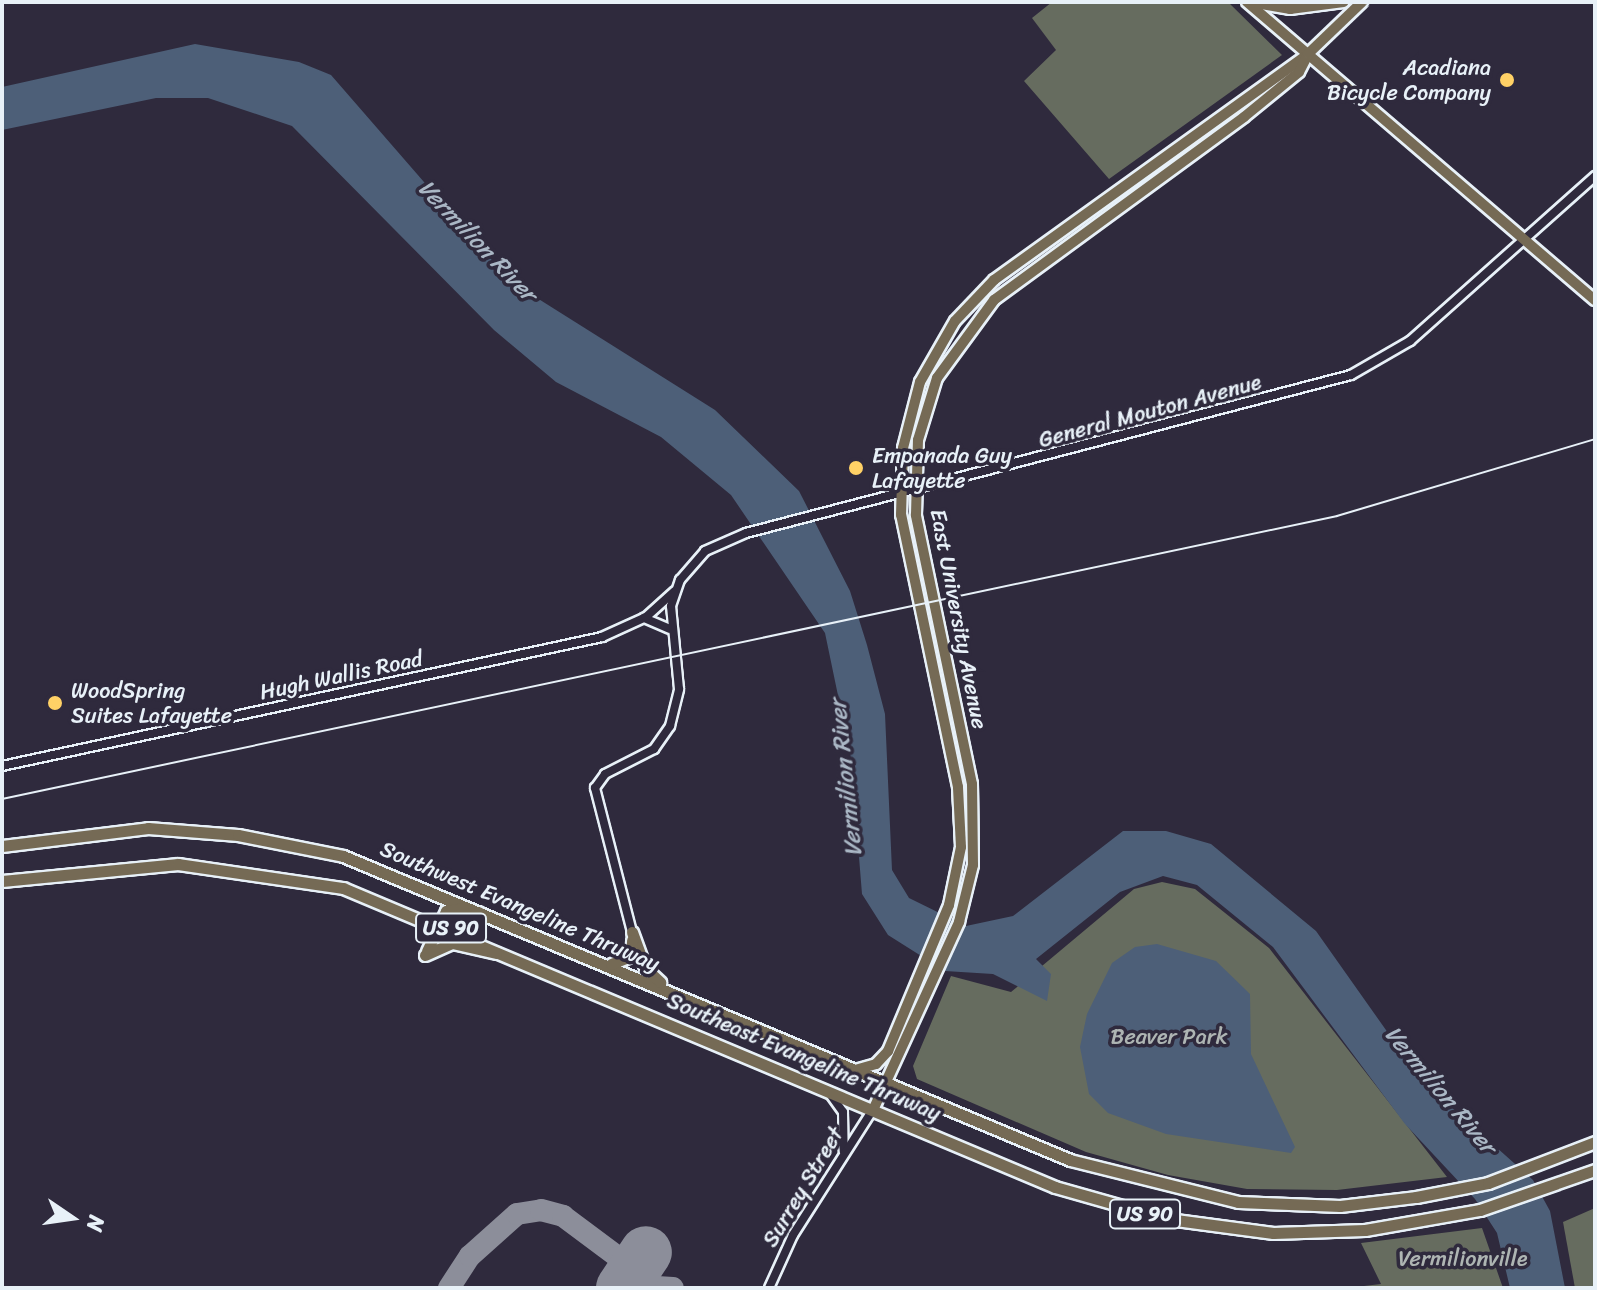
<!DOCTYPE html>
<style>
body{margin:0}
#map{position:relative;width:1597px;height:1290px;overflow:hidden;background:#2f2a3d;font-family:Sriracha,sans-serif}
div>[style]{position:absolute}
.green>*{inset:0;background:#666c5f}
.water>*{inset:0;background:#4d5f78}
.taxiway>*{height:22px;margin:-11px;padding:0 11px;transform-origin:11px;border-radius:11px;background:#8c8e9a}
.runway>*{height:52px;margin:-26px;padding:0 26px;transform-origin:26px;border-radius:26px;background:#8c8e9a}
.roads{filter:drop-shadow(2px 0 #e8f1f8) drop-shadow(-2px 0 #e8f1f8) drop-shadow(0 2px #e8f1f8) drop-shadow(0 -2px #e8f1f8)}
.minor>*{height:8px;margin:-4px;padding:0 4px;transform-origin:4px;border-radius:4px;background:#2f2a3d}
.major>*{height:10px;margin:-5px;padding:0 5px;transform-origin:5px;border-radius:5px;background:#756a55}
.highway>*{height:11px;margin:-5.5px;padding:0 5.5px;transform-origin:5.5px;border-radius:5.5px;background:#756a55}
.rail>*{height:2px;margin:-1px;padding:0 1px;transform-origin:1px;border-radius:1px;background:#e8f1f8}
.dots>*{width:22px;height:22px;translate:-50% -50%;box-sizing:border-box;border:4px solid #2f2a3d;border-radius:50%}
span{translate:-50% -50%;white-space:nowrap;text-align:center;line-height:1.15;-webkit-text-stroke:7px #2f2a3d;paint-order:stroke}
.shield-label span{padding:2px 6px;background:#2f2a3d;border:2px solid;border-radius:6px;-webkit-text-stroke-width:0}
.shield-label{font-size:20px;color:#e8f1f8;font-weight:700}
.poi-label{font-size:22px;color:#e8f1f8}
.right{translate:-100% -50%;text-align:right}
.left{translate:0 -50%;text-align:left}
.street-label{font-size:22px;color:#e8f1f8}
.park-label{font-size:22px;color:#aeb5b3}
.water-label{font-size:24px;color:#aab7c5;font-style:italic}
.frame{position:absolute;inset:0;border:4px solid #e8f1f8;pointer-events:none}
.north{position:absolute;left:32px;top:1178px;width:80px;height:80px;-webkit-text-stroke:6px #2f2a3d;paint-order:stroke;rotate:103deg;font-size:22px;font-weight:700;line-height:32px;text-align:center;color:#e8f1f8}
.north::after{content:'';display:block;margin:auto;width:28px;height:36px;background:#e8f1f8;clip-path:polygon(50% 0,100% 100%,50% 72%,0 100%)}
</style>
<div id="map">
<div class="green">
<div style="clip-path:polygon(1052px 2px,1228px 2px,1282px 55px,1109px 179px,1024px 81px,1056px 50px,1032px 18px)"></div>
<div style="clip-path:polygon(1162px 882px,1195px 889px,1269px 948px,1447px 1177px,1337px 1190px,1247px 1189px,1168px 1175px,1086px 1152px,917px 1079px,913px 1066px,951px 976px,1011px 992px,1134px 889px)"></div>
<div style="clip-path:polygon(1595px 1208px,1595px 1288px,1575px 1288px,1563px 1222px)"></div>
<div style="clip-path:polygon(1482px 1228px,1503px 1288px,1347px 1288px,1381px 1284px,1361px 1243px)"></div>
</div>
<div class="water">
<div style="clip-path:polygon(195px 44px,299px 62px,331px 75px,510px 281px,715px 410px,799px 491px,850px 591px,867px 645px,885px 714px,892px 870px,909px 898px,966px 926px,1013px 916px,1123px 831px,1166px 831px,1211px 844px,1316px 931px,1422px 1081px,1533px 1180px,1550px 1211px,1565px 1288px,1510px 1288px,1497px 1233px,1475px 1199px,1405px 1124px,1273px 947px,1197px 885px,1163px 876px,1120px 892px,1036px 959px,1051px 974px,1047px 1001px,993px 974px,945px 971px,888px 935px,862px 894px,851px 758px,825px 633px,731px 495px,661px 437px,556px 382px,494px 330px,292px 126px,208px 98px,156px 98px,2px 130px,2px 87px)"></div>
<div style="clip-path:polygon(1157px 944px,1216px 961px,1250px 994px,1251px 1054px,1295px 1147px,1291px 1153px,1166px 1134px,1108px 1113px,1089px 1094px,1080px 1047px,1087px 1014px,1112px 963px,1135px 947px)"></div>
</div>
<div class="taxiway">
<div style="left:449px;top:1288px;width:38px;rotate:-57deg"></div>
<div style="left:470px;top:1256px;width:63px;rotate:-41.8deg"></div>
<div style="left:517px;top:1214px;width:24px;rotate:-9deg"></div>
<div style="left:541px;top:1210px;width:23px;rotate:15deg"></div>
<div style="left:563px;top:1216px;width:69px;rotate:36.7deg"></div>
<div style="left:618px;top:1257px;width:29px;rotate:78deg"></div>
<div style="left:624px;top:1285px;width:49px;rotate:3.5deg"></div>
</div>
<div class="runway">
<div style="left:622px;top:1288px;width:43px;rotate:-56.3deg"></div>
</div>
<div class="roads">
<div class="minor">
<div style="left:644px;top:618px;width:28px;rotate:23deg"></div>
<div style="left:2px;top:766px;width:614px;rotate:-12.13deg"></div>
<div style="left:602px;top:637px;width:48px;rotate:-24.4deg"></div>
<div style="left:646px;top:617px;width:38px;rotate:-42deg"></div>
<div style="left:632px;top:932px;width:149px;rotate:-104.4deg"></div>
<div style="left:595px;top:788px;width:17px;rotate:-54deg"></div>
<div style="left:605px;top:774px;width:55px;rotate:-27deg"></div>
<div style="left:654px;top:749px;width:28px;rotate:-55deg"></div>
<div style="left:670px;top:726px;width:38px;rotate:-76deg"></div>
<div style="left:679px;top:689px;width:83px;rotate:-95.5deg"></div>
<div style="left:671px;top:606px;width:28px;rotate:-71deg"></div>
<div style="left:680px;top:580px;width:38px;rotate:-49deg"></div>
<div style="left:705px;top:551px;width:45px;rotate:-23.7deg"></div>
<div style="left:746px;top:533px;width:625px;rotate:-14.64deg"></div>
<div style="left:1351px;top:375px;width:68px;rotate:-30deg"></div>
<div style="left:1410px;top:341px;width:248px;rotate:-41.7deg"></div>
<div style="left:830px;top:1094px;width:22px;rotate:54deg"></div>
<div style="left:843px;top:1112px;width:39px;rotate:89deg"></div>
<div style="left:769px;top:1288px;width:58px;rotate:-65.6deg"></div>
<div style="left:793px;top:1235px;width:151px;rotate:-57.5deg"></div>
</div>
<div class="major">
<div style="left:1247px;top:2px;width:458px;rotate:40.6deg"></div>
<div style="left:1250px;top:2px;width:41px;rotate:9.9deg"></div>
<div style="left:1290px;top:9px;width:54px;rotate:-7.4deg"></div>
<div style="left:855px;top:1070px;width:22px;rotate:-16deg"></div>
<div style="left:876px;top:1064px;width:18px;rotate:-47deg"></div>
<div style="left:888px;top:1051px;width:158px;rotate:-67.3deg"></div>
<div style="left:949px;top:905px;width:59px;rotate:-78.3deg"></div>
<div style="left:961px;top:847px;width:60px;rotate:-92.9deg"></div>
<div style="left:958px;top:787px;width:278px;rotate:-101.8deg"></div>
<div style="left:901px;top:515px;width:67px;rotate:-88.3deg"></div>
<div style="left:903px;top:448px;width:68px;rotate:-75.6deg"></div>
<div style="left:920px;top:382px;width:70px;rotate:-60.2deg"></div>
<div style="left:955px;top:321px;width:57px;rotate:-46.4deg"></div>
<div style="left:994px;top:280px;width:387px;rotate:-35.7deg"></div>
<div style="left:874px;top:1108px;width:205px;rotate:-65.4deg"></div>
<div style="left:959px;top:922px;width:59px;rotate:-76.2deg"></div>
<div style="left:973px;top:865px;width:81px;rotate:-90.7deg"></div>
<div style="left:972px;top:784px;width:275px;rotate:-101.8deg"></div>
<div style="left:916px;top:515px;width:75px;rotate:-88.5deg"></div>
<div style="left:918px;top:440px;width:65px;rotate:-73deg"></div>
<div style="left:937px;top:378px;width:97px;rotate:-53.8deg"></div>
<div style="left:994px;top:300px;width:310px;rotate:-36.2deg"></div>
<div style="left:1244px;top:117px;width:71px;rotate:-39.3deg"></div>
<div style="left:1299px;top:72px;width:20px;rotate:-63deg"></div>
<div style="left:1308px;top:54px;width:75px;rotate:-43.9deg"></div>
</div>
<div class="highway">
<div style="left:2px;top:846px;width:147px;rotate:-7deg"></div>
<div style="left:148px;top:828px;width:90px;rotate:4.4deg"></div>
<div style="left:238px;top:835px;width:107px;rotate:11.3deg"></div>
<div style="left:343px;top:856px;width:788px;rotate:22.69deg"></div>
<div style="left:1070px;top:1160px;width:173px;rotate:14deg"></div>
<div style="left:1238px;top:1202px;width:102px;rotate:2.2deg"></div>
<div style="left:1340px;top:1206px;width:77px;rotate:-6.8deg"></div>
<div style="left:1416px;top:1197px;width:73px;rotate:-11deg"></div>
<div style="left:1488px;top:1183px;width:115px;rotate:-21deg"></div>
<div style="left:2px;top:881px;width:177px;rotate:-5.5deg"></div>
<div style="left:178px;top:864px;width:167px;rotate:8.3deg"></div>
<div style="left:343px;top:888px;width:772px;rotate:22.78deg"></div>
<div style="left:1055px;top:1187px;width:117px;rotate:15.8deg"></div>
<div style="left:1168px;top:1219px;width:106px;rotate:7.6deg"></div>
<div style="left:1273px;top:1233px;width:92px;rotate:-1.9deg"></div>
<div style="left:1365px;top:1230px;width:117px;rotate:-9.9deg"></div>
<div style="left:1480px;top:1210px;width:122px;rotate:-19.2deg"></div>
<div style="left:632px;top:932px;width:38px;rotate:70deg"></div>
<div style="left:645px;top:968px;width:21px;rotate:43deg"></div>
<div style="left:467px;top:935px;width:15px;rotate:-106deg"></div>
<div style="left:463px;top:921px;width:18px;rotate:-29deg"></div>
<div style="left:427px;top:951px;width:44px;rotate:-64.6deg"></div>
<div style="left:446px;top:911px;width:17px;rotate:-10deg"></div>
<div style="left:425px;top:955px;width:30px;rotate:-24deg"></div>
<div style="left:452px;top:943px;width:45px;rotate:12.8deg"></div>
<div style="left:611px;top:964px;width:22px;rotate:-22deg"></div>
<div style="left:631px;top:956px;width:16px;rotate:-86deg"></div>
</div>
</div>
<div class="rail">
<div style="left:2px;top:799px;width:1365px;rotate:-11.97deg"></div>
<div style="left:1337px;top:516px;width:269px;rotate:-16.6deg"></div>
</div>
<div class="dots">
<div style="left:1507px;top:80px;background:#ffd166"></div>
<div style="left:856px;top:468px;background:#ffd166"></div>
<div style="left:55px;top:703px;background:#ffd166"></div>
</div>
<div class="shield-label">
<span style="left:451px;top:928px">US 90</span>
<span style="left:1145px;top:1214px">US 90</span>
</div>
<div class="poi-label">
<span class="right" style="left:1491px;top:80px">Acadiana<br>Bicycle Company</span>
<span class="left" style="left:872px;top:468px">Empanada Guy<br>Lafayette</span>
<span class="left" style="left:71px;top:703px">WoodSpring<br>Suites Lafayette</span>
</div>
<div class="street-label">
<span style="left:1150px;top:411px;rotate:-15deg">General Mouton Avenue</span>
<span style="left:959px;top:619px;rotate:79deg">East University Avenue</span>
<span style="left:341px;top:675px;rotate:-12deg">Hugh Wallis Road</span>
<span style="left:520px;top:906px;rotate:23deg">Southwest Evangeline Thruway</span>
<span style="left:804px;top:1057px;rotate:23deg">Southeast Evangeline Thruway</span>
<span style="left:803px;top:1187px;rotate:-59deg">Surrey Street</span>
</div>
<div class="park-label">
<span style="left:1169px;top:1037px">Beaver Park</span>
<span style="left:1463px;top:1259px">Vermilionville</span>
</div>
<div class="water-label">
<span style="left:477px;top:241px;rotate:46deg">Vermilion River</span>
<span style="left:846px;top:778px;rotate:-96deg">Vermilion River</span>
<span style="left:1440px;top:1090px;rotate:50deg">Vermilion River</span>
</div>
<div class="frame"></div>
<div class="north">N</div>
</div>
